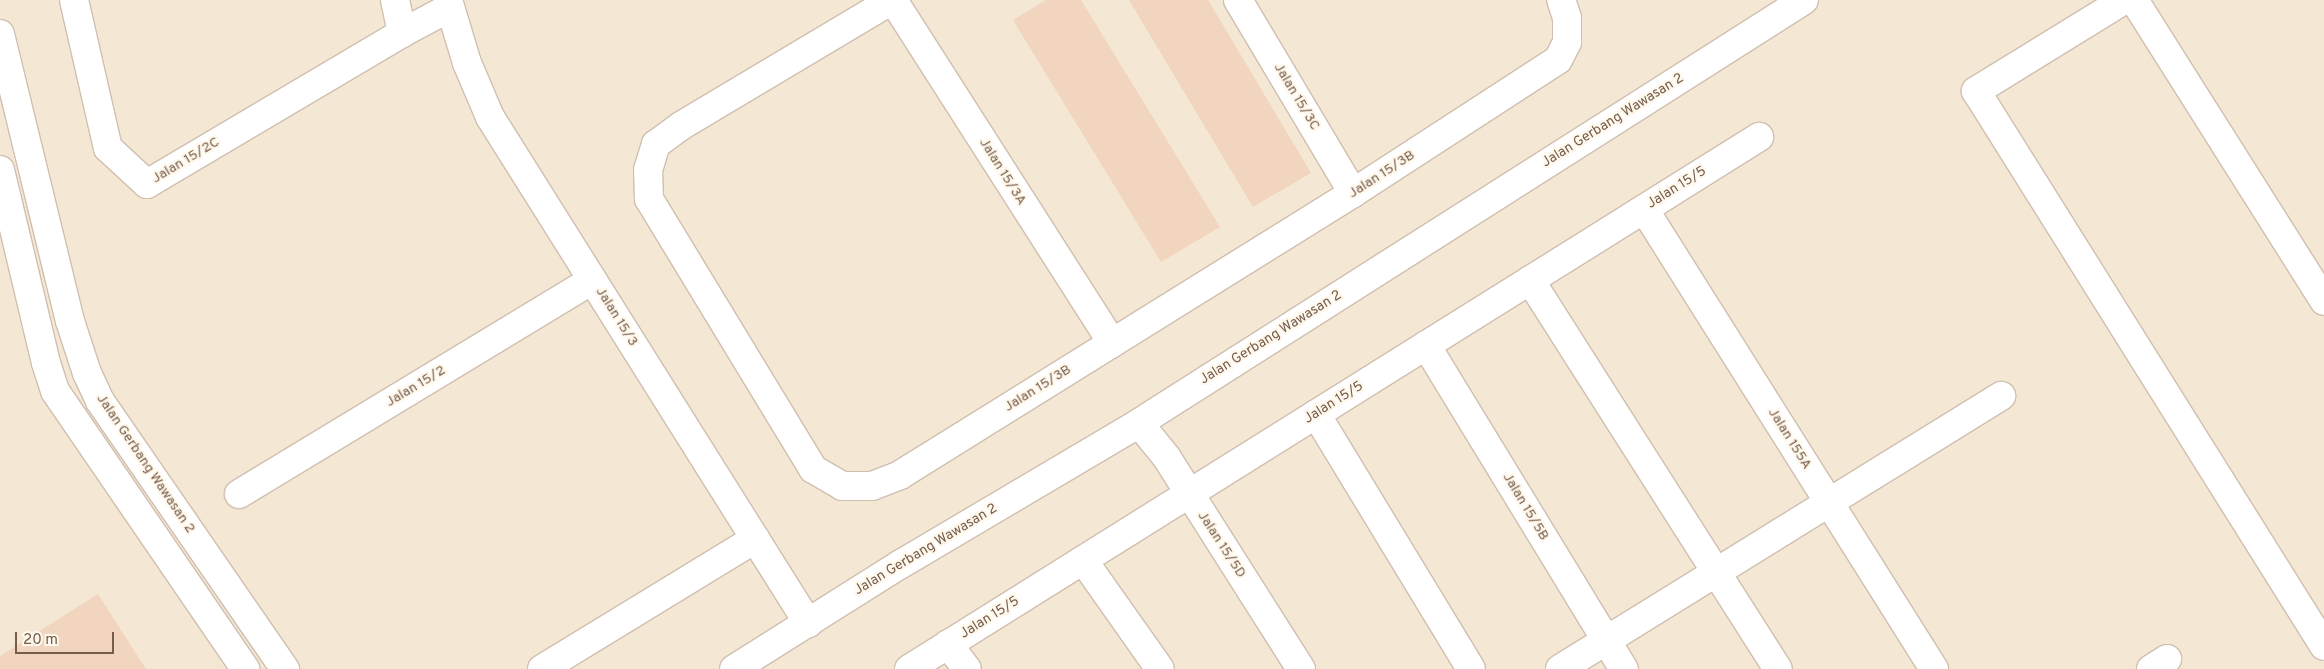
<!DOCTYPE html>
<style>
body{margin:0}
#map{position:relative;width:2324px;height:669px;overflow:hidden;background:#fcf4e6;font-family:Overpass,sans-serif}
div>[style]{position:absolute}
.residential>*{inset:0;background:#f4e7d4;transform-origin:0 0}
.building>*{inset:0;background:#f1d5be}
.roads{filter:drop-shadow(1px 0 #d0bfaf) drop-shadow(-1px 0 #d0bfaf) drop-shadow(0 1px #d0bfaf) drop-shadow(0 -1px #d0bfaf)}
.minor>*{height:28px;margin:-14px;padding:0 14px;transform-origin:14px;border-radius:14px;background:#fff}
span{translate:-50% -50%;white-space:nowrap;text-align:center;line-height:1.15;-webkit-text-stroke:4.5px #fff8ec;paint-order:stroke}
.street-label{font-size:14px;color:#755c4b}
.scale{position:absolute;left:15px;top:632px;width:99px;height:22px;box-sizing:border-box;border:2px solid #755c4b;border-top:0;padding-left:6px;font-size:15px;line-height:18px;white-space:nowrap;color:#755c4b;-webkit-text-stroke:4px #fff8ec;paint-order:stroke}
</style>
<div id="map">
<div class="residential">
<div style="left:0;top:0;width:2324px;height:669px"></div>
</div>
<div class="building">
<div style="clip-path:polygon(1046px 0,1081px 0,1220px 227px,1161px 262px,1013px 20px)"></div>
<div style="clip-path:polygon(1129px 0,1208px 0,1311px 173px,1253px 207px)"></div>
<div style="clip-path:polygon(98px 594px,146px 669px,0 669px,0 656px)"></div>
</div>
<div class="roads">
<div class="minor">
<div style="left:74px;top:0;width:152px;rotate:77.1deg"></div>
<div style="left:108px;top:148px;width:53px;rotate:42.7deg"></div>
<div style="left:147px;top:184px;width:296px;rotate:-30.6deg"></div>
<div style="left:402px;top:33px;width:53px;rotate:-28deg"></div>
<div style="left:395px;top:0;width:34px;rotate:78deg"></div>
<div style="left:448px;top:0;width:66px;rotate:73.2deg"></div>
<div style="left:467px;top:63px;width:59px;rotate:66.9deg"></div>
<div style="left:490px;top:117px;width:598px;rotate:57.85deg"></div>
<div style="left:892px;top:0;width:246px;rotate:149.2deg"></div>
<div style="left:681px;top:126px;width:31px;rotate:144deg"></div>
<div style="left:656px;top:144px;width:27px;rotate:107deg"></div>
<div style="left:648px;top:170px;width:29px;rotate:88deg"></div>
<div style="left:649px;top:199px;width:316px;rotate:58.7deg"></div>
<div style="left:813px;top:469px;width:34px;rotate:30deg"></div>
<div style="left:842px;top:486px;width:30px"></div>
<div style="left:872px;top:486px;width:30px;rotate:-21deg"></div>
<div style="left:900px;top:475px;width:534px;rotate:-31.9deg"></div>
<div style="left:1353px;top:193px;width:244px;rotate:-33deg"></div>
<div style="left:1558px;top:60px;width:20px;rotate:-63deg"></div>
<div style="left:1567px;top:42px;width:24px;rotate:-90deg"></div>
<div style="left:1567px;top:18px;width:19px;rotate:-108deg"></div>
<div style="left:893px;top:0;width:407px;rotate:57.4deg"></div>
<div style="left:1238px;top:0;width:225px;rotate:59.2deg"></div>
<div style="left:2124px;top:0;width:174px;rotate:148.4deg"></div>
<div style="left:1976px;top:91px;width:655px;rotate:57.91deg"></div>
<div style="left:2134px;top:0;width:356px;rotate:57.7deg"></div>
<div style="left:0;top:34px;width:295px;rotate:76.3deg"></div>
<div style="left:70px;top:321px;width:55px;rotate:71.9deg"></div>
<div style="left:87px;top:373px;width:31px;rotate:65deg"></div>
<div style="left:100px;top:401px;width:326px;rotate:55.4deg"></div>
<div style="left:0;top:170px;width:198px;rotate:76.6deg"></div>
<div style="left:46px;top:363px;width:29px;rotate:72deg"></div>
<div style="left:55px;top:391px;width:337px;rotate:55.6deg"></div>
<div style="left:1644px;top:209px;width:544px;rotate:57.77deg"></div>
<div style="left:1530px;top:280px;width:461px;rotate:57.5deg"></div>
<div style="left:1426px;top:345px;width:380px;rotate:58.6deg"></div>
<div style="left:1316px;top:414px;width:298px;rotate:58.7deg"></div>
<div style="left:1139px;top:423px;width:45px;rotate:51.3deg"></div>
<div style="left:1167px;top:458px;width:250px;rotate:57.6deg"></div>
<div style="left:239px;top:494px;width:413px;rotate:-31.2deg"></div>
<div style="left:1083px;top:560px;width:133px;rotate:54.8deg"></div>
<div style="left:948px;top:644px;width:31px;rotate:53deg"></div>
<div style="left:542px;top:669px;width:250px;rotate:-31.4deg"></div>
<div style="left:734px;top:669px;width:197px;rotate:-32.2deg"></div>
<div style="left:901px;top:564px;width:277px;rotate:-30.6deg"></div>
<div style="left:1139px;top:423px;width:788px;rotate:-32.46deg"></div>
<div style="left:909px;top:669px;width:1003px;rotate:-32.04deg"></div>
<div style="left:1560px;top:669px;width:519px;rotate:-31.76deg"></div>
<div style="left:2151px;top:669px;width:19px;rotate:-32deg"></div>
</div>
</div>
<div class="street-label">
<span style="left:1296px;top:97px;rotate:59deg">Jalan 15/3C</span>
<span style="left:1613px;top:121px;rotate:-32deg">Jalan Gerbang Wawasan 2</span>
<span style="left:186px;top:161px;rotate:-31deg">Jalan 15/2C</span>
<span style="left:1002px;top:172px;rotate:58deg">Jalan 15/3A</span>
<span style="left:1382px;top:175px;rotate:-33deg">Jalan 15/3B</span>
<span style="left:1677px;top:188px;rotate:-32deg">Jalan 15/5</span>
<span style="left:616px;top:317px;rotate:58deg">Jalan 15/3</span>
<span style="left:1271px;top:338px;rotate:-32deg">Jalan Gerbang Wawasan 2</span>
<span style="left:416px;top:387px;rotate:-31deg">Jalan 15/2</span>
<span style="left:1038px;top:389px;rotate:-32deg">Jalan 15/3B</span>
<span style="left:1334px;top:403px;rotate:-32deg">Jalan 15/5</span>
<span style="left:1789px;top:439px;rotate:58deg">Jalan 155A</span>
<span style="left:145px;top:464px;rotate:56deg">Jalan Gerbang Wawasan 2</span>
<span style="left:1525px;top:507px;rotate:59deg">Jalan 15/5B</span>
<span style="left:1221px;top:545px;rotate:57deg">Jalan 15/5D</span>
<span style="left:926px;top:550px;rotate:-31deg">Jalan Gerbang Wawasan 2</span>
<span style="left:990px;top:618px;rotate:-32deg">Jalan 15/5</span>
</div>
<div class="scale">20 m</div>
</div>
